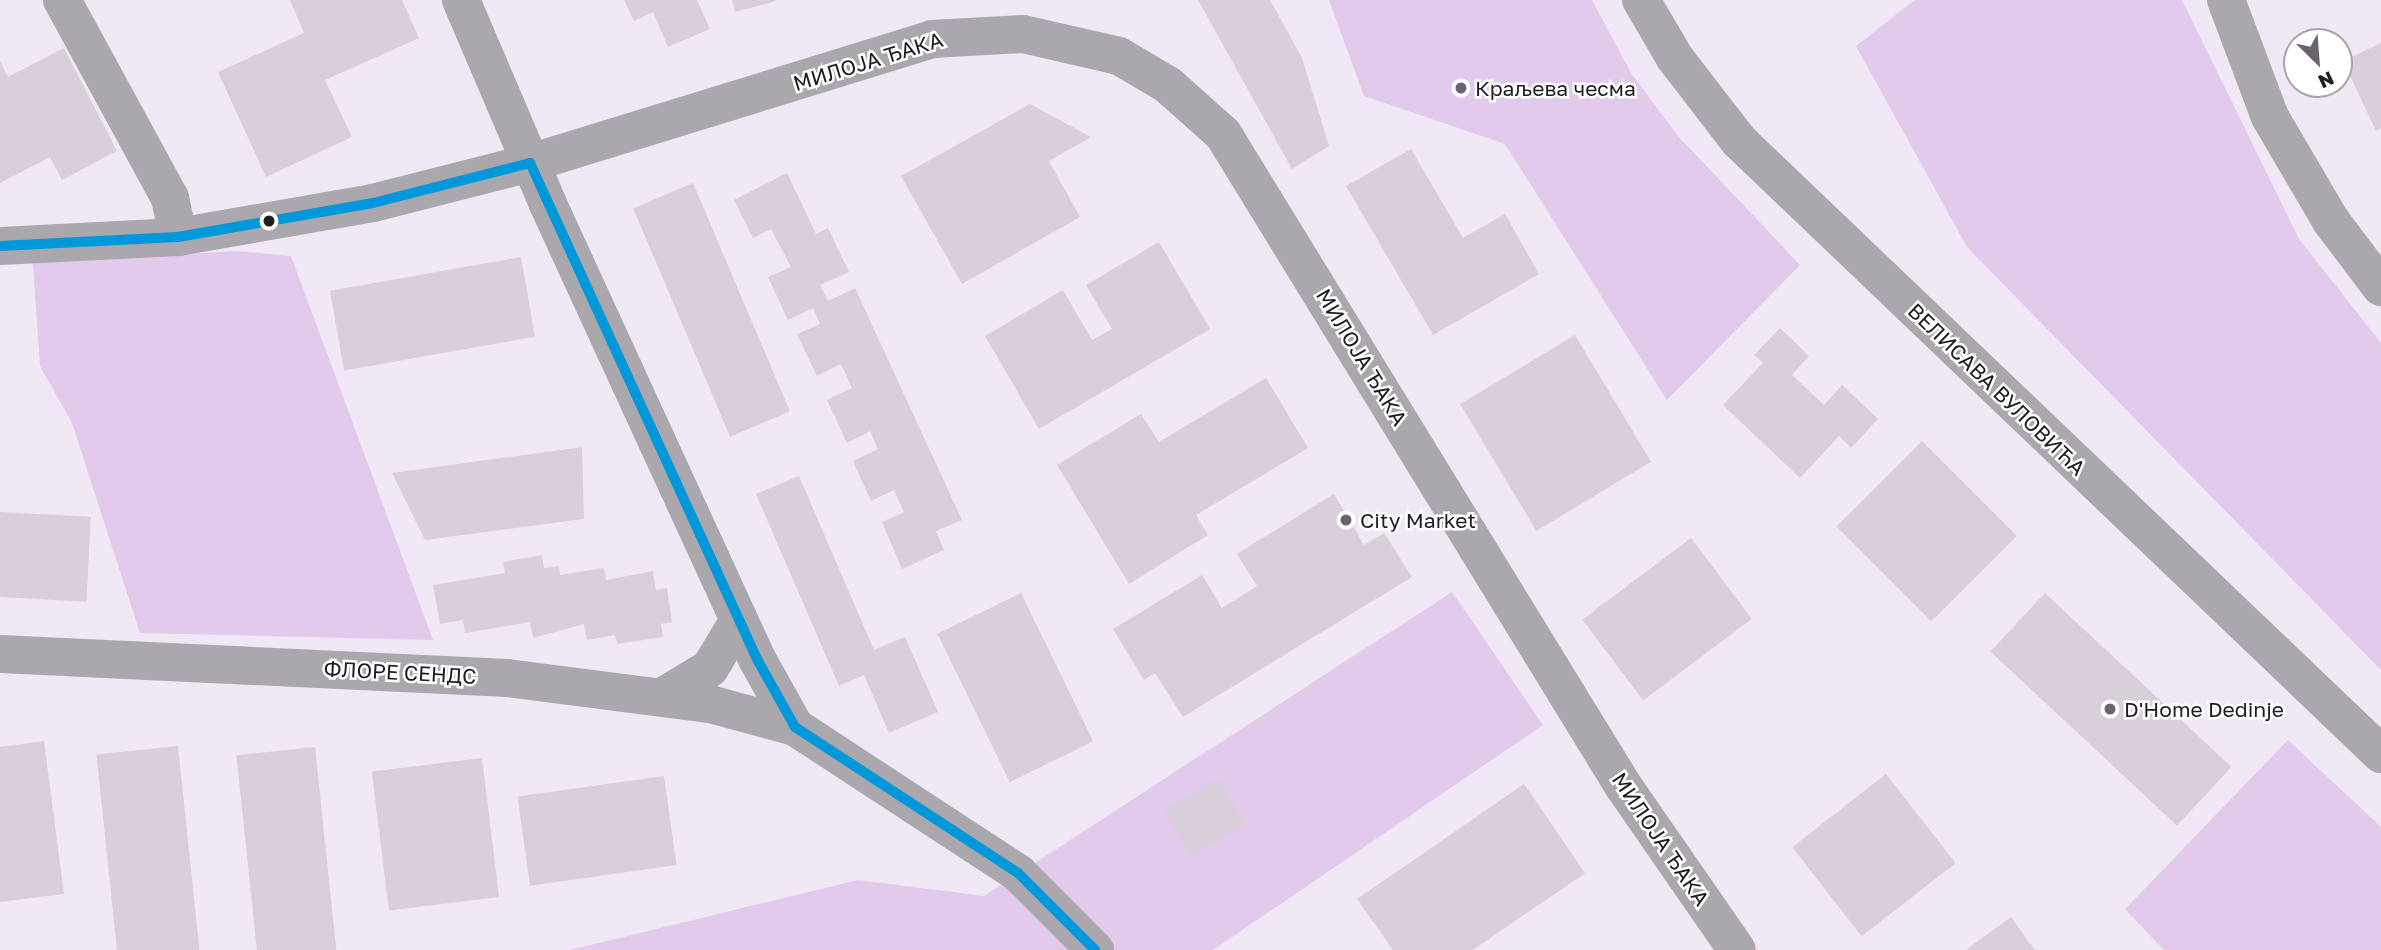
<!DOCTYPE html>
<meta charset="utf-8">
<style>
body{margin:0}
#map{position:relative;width:2381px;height:950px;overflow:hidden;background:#f1e8f5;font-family:"Golos Text",sans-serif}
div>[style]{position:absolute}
.green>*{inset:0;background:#e1caeb}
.building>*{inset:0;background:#d8cfdb;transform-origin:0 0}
.minor>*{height:38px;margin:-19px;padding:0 19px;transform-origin:19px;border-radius:19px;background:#aaa7ad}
.bus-1>*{height:10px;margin:-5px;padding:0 5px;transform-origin:5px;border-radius:5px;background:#0098da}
.dots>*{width:19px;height:19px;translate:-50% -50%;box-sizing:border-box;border:4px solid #fff;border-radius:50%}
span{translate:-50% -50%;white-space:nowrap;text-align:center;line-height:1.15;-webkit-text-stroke:5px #fff;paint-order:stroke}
.street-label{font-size:21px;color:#221b25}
.poi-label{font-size:21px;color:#221b25}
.left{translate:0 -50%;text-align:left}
.north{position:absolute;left:2283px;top:28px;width:70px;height:70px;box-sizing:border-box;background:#fff;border:2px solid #a7a4a8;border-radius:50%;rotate:155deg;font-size:19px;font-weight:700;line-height:28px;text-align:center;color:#221b25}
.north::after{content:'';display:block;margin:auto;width:24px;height:32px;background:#6a636e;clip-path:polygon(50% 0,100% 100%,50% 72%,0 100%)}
</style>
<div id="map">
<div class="green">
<div style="clip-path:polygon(1329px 0,1592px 0,1631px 73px,1678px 136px,1800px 265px,1667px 400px,1505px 144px,1364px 96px)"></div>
<div style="clip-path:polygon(1915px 0,2182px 0,2299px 239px,2381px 343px,2381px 670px,1967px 247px,1856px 46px)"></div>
<div style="clip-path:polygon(237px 251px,291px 256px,433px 640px,140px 633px,72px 423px,40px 366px,33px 263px)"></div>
<div style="clip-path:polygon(1452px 592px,1543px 725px,1213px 950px,570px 950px,858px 880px,984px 896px)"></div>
<div style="clip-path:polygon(2288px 740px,2381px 827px,2381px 950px,2164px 950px,2125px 909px)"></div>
</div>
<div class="building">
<div style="clip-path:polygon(290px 0,402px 0,419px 38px,325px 80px,352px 137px,266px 177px,218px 72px,304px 33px)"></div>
<div style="clip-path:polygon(624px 0,697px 0,710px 29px,668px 47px,653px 12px,634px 21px)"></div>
<div style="clip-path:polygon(732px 0,775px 0,776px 1px,735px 12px)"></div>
<div style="clip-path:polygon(1198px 0,1270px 0,1302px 58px,1329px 146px,1292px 169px)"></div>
<div style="clip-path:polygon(2381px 43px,2381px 128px,2376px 131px,2343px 61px)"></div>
<div style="clip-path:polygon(64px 48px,117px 151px,62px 180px,50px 157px,0 183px,0 61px,8px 77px)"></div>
<div style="clip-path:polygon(1030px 104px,1091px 137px,1049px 161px,1080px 217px,962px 284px,901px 176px)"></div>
<div style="clip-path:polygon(1411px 149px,1463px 238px,1505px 214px,1539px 274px,1433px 335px,1346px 186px)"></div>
<div style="clip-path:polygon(787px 173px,816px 234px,828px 228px,849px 272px,820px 285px,828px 301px,855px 288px,962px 520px,936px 531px,944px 550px,902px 569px,882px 522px,904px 512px,894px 490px,871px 501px,853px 461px,878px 449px,870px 431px,847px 443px,827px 400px,852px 388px,841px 364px,817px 376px,797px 334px,820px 324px,813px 308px,788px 320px,768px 277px,791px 267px,771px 229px,753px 238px,734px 200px)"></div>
<div style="left:693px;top:183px;width:248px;height:65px;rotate:67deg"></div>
<div style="clip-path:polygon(1159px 242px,1210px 329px,1039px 429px,985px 336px,1063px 290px,1092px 340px,1112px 329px,1086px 285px)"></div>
<div style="left:521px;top:257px;width:81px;height:194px;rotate:80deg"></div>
<div style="clip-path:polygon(1780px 328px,1809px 356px,1792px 375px,1824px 405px,1842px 385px,1878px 419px,1851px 448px,1839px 436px,1800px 478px,1723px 405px,1763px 363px,1754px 355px)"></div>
<div style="left:1575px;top:335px;width:148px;height:134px;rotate:59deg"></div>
<div style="clip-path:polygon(1266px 378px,1308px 448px,1196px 515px,1208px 535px,1129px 584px,1057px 465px,1141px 414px,1159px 442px)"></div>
<div style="left:1922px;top:441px;width:134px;height:121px;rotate:45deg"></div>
<div style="clip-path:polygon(582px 447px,584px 519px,425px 540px,392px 473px)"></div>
<div style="clip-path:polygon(799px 476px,874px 650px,905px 637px,938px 712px,889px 733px,864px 675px,839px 686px,756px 494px)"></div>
<div style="clip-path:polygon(1334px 494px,1364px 545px,1384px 533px,1412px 577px,1183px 717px,1155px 673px,1144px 680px,1113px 629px,1202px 575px,1222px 608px,1257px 586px,1237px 554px)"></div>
<div style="left:0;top:512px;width:91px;height:85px;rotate:3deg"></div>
<div style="left:1691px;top:538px;width:101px;height:136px;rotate:53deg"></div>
<div style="clip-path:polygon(542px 555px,544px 568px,559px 566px,560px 575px,604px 568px,606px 580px,653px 571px,656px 590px,667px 588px,672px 622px,661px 624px,663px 637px,617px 644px,615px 635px,587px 640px,584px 624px,533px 638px,530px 622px,465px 633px,463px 620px,440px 624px,433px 585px,505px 573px,503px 562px)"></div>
<div style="left:1021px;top:593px;width:165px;height:93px;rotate:64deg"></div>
<div style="left:2045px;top:593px;width:255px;height:80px;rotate:43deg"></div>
<div style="clip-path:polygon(44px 741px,64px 894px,0 902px,0 747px)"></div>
<div style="left:178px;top:746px;width:205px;height:82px;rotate:84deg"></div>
<div style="left:315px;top:747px;width:204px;height:79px;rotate:84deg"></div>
<div style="left:482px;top:758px;width:140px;height:111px;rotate:83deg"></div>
<div style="left:1886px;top:774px;width:113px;height:119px;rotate:52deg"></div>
<div style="left:664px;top:776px;width:90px;height:148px;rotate:82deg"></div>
<div style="left:1218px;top:779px;width:52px;height:63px;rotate:59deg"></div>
<div style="clip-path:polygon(1524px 784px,1585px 873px,1473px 950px,1393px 950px,1357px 899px)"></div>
<div style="clip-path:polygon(2011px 917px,2035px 950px,1966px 950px)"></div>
</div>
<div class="minor">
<div style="left:62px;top:0;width:226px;rotate:61.4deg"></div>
<div style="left:170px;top:198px;width:40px;rotate:78deg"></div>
<div style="left:461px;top:0;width:220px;rotate:66.9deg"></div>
<div style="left:547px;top:202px;width:503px;rotate:65.32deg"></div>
<div style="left:757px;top:659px;width:78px;rotate:60.8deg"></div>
<div style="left:795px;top:727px;width:267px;rotate:33.2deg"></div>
<div style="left:1018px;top:873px;width:109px;rotate:45deg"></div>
<div style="left:1641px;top:0;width:67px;rotate:59.6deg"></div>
<div style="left:1675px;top:58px;width:105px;rotate:52.4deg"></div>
<div style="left:1739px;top:141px;width:888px;rotate:43.68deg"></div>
<div style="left:2226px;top:0;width:125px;rotate:69.4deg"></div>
<div style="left:2270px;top:117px;width:121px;rotate:59.6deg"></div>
<div style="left:2331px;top:221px;width:83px;rotate:52.9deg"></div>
<div style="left:0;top:246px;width:178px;rotate:-2.9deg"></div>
<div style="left:178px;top:237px;width:198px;rotate:-9.9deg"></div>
<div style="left:373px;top:203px;width:162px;rotate:-14.3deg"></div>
<div style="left:530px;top:163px;width:421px;rotate:-17.1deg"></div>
<div style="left:932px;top:39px;width:91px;rotate:-3.1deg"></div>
<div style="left:1023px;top:34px;width:98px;rotate:12.9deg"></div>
<div style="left:1119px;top:56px;width:57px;rotate:30.6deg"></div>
<div style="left:1168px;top:85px;width:74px;rotate:41.7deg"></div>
<div style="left:1223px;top:134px;width:766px;rotate:58.45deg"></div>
<div style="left:1624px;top:787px;width:198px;rotate:55.3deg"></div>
<div style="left:0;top:654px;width:508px;rotate:2.71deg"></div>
<div style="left:507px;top:678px;width:205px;rotate:7.3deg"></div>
<div style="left:710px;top:704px;width:88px;rotate:15.1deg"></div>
<div style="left:662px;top:697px;width:56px;rotate:-31.1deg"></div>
<div style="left:710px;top:668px;width:56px;rotate:-58.9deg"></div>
</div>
<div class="bus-1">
<div style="left:530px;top:163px;width:545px;rotate:65.41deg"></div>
<div style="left:757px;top:659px;width:78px;rotate:60.8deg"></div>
<div style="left:795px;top:727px;width:267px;rotate:33.2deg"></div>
<div style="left:1018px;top:873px;width:109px;rotate:45deg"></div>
<div style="left:0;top:246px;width:178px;rotate:-2.9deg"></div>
<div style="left:178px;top:237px;width:198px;rotate:-9.9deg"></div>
<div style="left:373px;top:203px;width:162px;rotate:-14.3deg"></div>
</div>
<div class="dots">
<div style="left:1461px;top:88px;background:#6a636e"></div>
<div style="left:269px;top:221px;background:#221b25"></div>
<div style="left:1346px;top:520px;background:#6a636e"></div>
<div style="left:2110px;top:709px;background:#6a636e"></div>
</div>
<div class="street-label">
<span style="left:868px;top:61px;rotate:-17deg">МИЛОЈА ЂАКА</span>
<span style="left:1362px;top:357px;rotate:59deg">МИЛОЈА ЂАКА</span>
<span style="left:1997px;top:389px;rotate:44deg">ВЕЛИСАВА ВУЛОВИЋА</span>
<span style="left:400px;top:672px;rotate:3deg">ФЛОРЕ СЕНДС</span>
<span style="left:1661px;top:839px;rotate:56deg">МИЛОЈА ЂАКА</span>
</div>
<div class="poi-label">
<span class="left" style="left:1475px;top:88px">Краљева чесма</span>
<span class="left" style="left:1360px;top:520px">City Market</span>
<span class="left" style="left:2124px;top:709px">D'Home Dedinje</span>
</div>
<div class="north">N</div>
</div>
